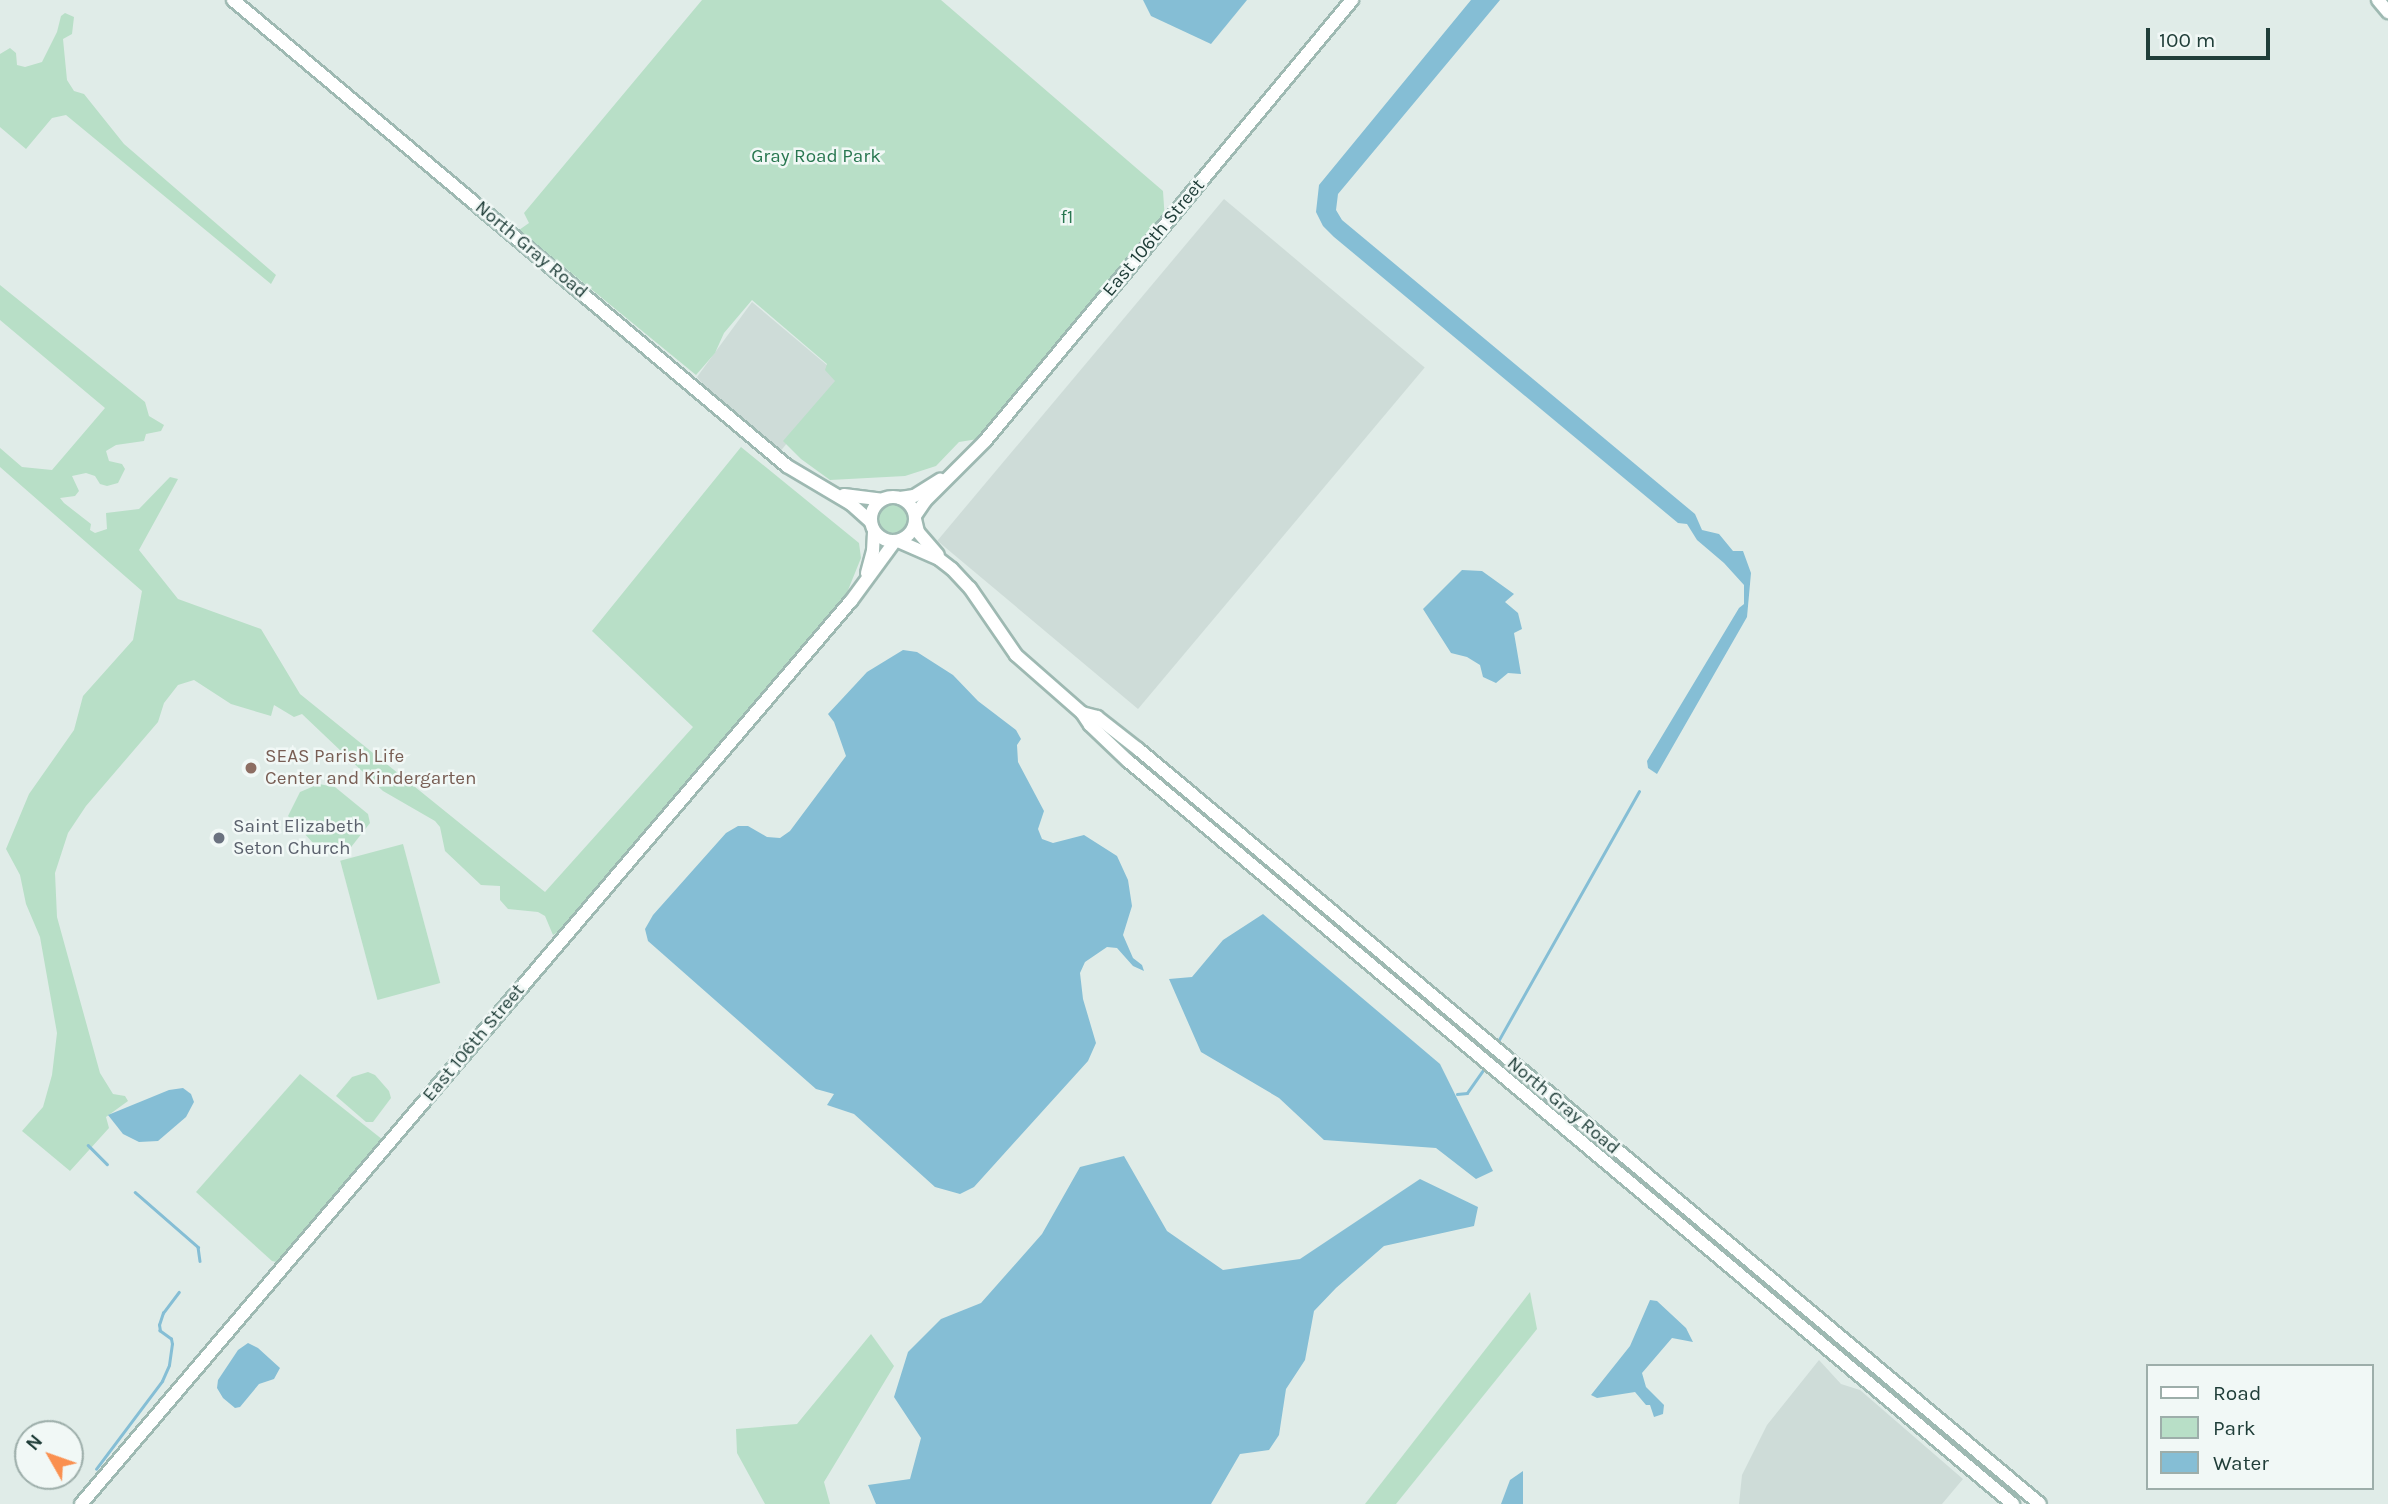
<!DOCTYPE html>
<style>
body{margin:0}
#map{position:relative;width:2388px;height:1504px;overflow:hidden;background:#e0ece8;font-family:Karla,sans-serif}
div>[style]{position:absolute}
.built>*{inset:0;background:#cedcd8;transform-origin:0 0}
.green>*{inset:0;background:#b8dfc7;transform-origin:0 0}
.round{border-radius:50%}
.water>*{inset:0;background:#85bed5}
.stream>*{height:2.5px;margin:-1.25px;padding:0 1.25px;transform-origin:1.25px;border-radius:1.25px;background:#85bed5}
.roads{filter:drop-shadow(2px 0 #9eb9b2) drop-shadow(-2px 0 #9eb9b2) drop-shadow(0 2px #9eb9b2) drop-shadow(0 -2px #9eb9b2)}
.secondary>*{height:12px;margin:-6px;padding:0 6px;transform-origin:6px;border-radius:6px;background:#fff}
.secondary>.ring{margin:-6px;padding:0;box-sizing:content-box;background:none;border:12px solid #fff;border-radius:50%}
.dots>*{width:19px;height:19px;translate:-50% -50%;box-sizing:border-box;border:4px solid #f1f8f6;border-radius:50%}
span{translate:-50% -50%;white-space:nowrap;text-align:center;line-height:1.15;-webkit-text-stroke:5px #f1f8f6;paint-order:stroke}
.park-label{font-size:19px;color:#287750}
.street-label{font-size:19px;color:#203e39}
.education-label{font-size:19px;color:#785e54}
.left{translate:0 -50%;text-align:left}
.worship-label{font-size:19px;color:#5b616d}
.legend{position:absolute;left:2146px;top:1364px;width:228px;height:126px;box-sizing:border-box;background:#f1f8f6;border:2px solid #9daeaa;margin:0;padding:9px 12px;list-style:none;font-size:21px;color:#203e39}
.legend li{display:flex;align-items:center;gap:14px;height:35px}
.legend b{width:35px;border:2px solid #9daeaa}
.north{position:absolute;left:14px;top:1420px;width:70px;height:70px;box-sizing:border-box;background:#f1f8f6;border:2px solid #9daeaa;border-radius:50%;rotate:310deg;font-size:19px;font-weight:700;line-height:28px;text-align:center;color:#203e39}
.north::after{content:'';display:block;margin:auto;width:24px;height:32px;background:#fa9050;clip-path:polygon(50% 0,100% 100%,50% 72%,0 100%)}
.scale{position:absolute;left:2146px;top:28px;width:124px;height:32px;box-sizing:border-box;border:4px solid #203e39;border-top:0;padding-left:9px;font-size:21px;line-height:24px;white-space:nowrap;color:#203e39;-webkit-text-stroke:5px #f1f8f6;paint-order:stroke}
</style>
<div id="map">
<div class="built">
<div style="left:1224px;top:199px;width:262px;height:446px;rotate:40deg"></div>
<div style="clip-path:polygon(752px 302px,841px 377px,779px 453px,715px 400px,697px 377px)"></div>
<div style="clip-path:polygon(1819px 1360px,1841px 1384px,1860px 1390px,1963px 1479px,1942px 1504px,1739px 1504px,1742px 1475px,1767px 1425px)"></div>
</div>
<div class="green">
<div style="clip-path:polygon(702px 0,941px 0,1163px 191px,1165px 221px,984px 438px,959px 442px,936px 466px,905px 476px,830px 480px,801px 459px,783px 441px,835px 381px,825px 370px,827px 364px,752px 300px,724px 333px,715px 353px,696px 375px,519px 230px,529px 223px,524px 213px)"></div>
<div style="clip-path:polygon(65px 13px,74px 17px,72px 34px,63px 39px,67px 80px,74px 91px,84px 94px,124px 144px,276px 275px,271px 284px,66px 115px,52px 118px,26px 149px,0 127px,0 54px,10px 48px,16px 53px,17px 65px,25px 67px,42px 62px,57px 32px,61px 16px)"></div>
<div style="clip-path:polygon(0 285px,145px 402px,149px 416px,164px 425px,161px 431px,146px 434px,144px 441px,116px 445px,106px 451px,109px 461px,122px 464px,125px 469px,118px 483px,107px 486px,100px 484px,95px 476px,86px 473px,72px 476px,79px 491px,75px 496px,60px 498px,64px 503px,91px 524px,90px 530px,95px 533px,107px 529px,106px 513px,139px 509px,170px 477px,178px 479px,139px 550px,178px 599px,261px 629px,300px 694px,545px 892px,693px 727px,592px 631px,741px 447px,859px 543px,861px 558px,840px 610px,565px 928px,553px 935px,545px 916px,538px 912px,508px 909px,500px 900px,500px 886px,481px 885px,445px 851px,440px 827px,435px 821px,383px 791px,302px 714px,294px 717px,274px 705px,271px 716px,231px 704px,194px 680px,178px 685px,164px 703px,158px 722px,86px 806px,68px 833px,55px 873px,57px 917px,100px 1073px,113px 1094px,125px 1096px,128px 1101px,106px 1117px,109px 1128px,70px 1171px,22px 1131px,43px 1107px,52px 1075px,57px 1033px,40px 937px,26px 904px,20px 875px,6px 849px,29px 794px,74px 730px,83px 696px,133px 640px,142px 591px,0 467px,0 448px,22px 467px,52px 470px,105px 408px,0 320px)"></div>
<div class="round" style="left:877px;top:504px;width:32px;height:32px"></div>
<div style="clip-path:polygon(319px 784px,335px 787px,368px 814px,370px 823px,348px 851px,314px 844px,288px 816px,300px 792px)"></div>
<div style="left:403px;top:844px;width:144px;height:65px;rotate:75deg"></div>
<div style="clip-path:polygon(368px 1072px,375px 1075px,389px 1091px,391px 1098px,373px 1122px,366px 1122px,336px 1096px,352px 1077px)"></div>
<div style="clip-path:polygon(300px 1074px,383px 1140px,281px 1263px,272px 1261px,196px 1192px)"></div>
<div style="clip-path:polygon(1530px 1292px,1537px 1329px,1396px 1504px,1365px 1504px)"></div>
<div style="clip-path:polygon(871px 1334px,894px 1366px,824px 1482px,830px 1504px,765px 1504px,737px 1453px,736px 1429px,797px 1424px)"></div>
</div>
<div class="water">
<div style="clip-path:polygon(1143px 0,1247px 0,1211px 44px,1151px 16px)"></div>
<div style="clip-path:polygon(1471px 0,1500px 0,1338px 194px,1336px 210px,1342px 220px,1695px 514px,1702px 530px,1719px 534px,1733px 551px,1743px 551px,1751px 573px,1747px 617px,1657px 774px,1648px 768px,1647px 761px,1739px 608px,1744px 604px,1744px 585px,1724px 563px,1697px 540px,1687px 524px,1678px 523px,1334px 237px,1323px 226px,1316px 212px,1319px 185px)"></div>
<div style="clip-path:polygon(1462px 570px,1482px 571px,1514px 594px,1505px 602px,1518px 613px,1522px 629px,1514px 633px,1521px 674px,1508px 673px,1496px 683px,1483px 677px,1480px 665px,1467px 657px,1451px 653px,1423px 609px)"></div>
<div style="clip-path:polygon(903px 650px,917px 652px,953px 675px,978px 701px,1016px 730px,1021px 739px,1017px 745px,1018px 762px,1044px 811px,1038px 829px,1042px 839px,1053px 843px,1084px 835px,1117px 856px,1128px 880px,1132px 906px,1123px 935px,1133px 958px,1142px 965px,1144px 971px,1133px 966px,1117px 948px,1107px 947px,1085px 962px,1080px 973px,1083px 999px,1096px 1043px,1088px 1061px,974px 1187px,960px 1194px,935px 1187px,854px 1114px,827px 1105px,834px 1094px,816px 1089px,648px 941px,645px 929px,653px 915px,726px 833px,738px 826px,748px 826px,767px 837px,780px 838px,790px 831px,846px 756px,834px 722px,828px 714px,867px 672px)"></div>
<div style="clip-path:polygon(1263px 914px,1440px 1064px,1493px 1171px,1476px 1179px,1436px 1148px,1324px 1140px,1279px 1098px,1201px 1052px,1169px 979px,1192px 977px,1223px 940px)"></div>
<div style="clip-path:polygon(183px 1088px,191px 1094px,194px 1102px,186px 1117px,158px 1141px,139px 1142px,123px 1134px,108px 1115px,169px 1090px)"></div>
<div style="clip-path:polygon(1124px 1156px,1167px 1231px,1223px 1270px,1300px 1259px,1420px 1179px,1478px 1207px,1474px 1226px,1384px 1246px,1336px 1288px,1314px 1311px,1305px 1360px,1286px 1389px,1279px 1435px,1269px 1450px,1240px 1454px,1211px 1504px,876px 1504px,868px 1485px,910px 1479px,921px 1438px,894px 1397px,908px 1352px,941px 1319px,981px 1303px,1042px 1234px,1080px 1167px)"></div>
<div style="clip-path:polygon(1650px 1300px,1657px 1301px,1686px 1328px,1693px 1342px,1672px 1338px,1642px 1373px,1646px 1387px,1664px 1405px,1663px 1414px,1654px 1417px,1650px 1405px,1646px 1405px,1635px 1392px,1597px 1398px,1591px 1395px,1630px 1346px)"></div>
<div style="clip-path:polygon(248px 1343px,258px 1348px,280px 1368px,274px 1379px,259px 1384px,240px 1407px,235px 1408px,223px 1398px,217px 1388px,218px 1380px,238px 1350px)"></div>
<div style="clip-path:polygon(1523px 1471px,1523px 1504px,1501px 1504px,1510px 1480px)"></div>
</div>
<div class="stream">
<div style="left:1496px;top:1045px;width:291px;rotate:-60.6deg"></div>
<div style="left:1457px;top:1094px;width:10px;rotate:-6deg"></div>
<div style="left:1467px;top:1093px;width:32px;rotate:-55deg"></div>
<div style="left:88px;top:1145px;width:27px;rotate:45deg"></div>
<div style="left:135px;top:1192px;width:84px;rotate:41.1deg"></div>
<div style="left:198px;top:1247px;width:14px;rotate:82deg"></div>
<div style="left:96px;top:1469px;width:110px;rotate:-53.1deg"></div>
<div style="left:162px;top:1381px;width:17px;rotate:-66deg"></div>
<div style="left:169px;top:1365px;width:21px;rotate:-82deg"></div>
<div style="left:172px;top:1344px;width:5px;rotate:-101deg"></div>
<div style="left:171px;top:1339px;width:14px;rotate:-144deg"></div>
<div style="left:160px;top:1331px;width:6px;rotate:-99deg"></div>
<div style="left:159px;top:1325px;width:13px;rotate:-72deg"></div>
<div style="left:163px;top:1313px;width:26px;rotate:-53deg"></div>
</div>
<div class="roads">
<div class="secondary">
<div style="left:233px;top:0;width:724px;rotate:40.07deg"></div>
<div style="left:787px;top:466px;width:74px;rotate:30.7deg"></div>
<div style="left:851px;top:504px;width:27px;rotate:42deg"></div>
<div style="left:2378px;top:0;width:16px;rotate:50deg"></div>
<div style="left:844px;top:495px;width:38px;rotate:7deg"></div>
<div class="ring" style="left:871px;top:497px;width:32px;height:32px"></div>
<div style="left:900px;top:498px;width:14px;rotate:-8deg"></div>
<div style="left:914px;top:496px;width:31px;rotate:-32deg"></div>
<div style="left:915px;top:516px;width:18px;rotate:-56deg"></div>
<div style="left:925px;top:501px;width:85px;rotate:-45deg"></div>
<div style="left:985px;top:441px;width:574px;rotate:-50.23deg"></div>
<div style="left:915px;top:519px;width:13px;rotate:77deg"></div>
<div style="left:918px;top:532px;width:30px;rotate:49deg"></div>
<div style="left:898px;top:541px;width:45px;rotate:23.7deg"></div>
<div style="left:939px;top:559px;width:16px;rotate:38deg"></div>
<div style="left:952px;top:569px;width:26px;rotate:47deg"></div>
<div style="left:970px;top:588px;width:81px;rotate:55.5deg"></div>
<div style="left:1016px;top:655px;width:88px;rotate:41.3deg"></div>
<div style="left:1082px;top:713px;width:14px;rotate:56deg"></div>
<div style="left:1090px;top:725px;width:52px;rotate:43.5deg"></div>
<div style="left:1128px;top:761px;width:1156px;rotate:40.02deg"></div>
<div style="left:867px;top:573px;width:23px;rotate:-75deg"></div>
<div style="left:873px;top:551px;width:20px;rotate:-87deg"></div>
<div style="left:1082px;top:713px;width:16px;rotate:15deg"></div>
<div style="left:1097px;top:717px;width:52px;rotate:38deg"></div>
<div style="left:1138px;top:749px;width:1176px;rotate:39.93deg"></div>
<div style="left:81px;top:1504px;width:1187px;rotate:-49.55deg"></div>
<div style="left:851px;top:601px;width:74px;rotate:-53.7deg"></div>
</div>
</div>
<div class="dots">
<div style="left:251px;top:768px;background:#8d6e63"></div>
<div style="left:219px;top:838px;background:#6b7280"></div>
</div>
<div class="park-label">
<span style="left:816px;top:157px">Gray Road Park</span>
<span style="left:1067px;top:218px">f1</span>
</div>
<div class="street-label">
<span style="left:1154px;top:238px;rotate:-50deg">East 106th Street</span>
<span style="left:531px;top:250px;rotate:40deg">North Gray Road</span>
<span style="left:474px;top:1043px;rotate:-50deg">East 106th Street</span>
<span style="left:1563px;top:1106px;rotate:40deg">North Gray Road</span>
</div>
<div class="education-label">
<span class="left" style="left:265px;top:768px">SEAS Parish Life<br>Center and Kindergarten</span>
</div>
<div class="worship-label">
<span class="left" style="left:233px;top:838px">Saint Elizabeth<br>Seton Church</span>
</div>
<ul class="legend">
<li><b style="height:9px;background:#fff"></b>Road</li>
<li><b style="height:19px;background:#b8dfc7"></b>Park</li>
<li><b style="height:19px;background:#85bed5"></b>Water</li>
</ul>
<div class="north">N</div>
<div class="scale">100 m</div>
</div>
